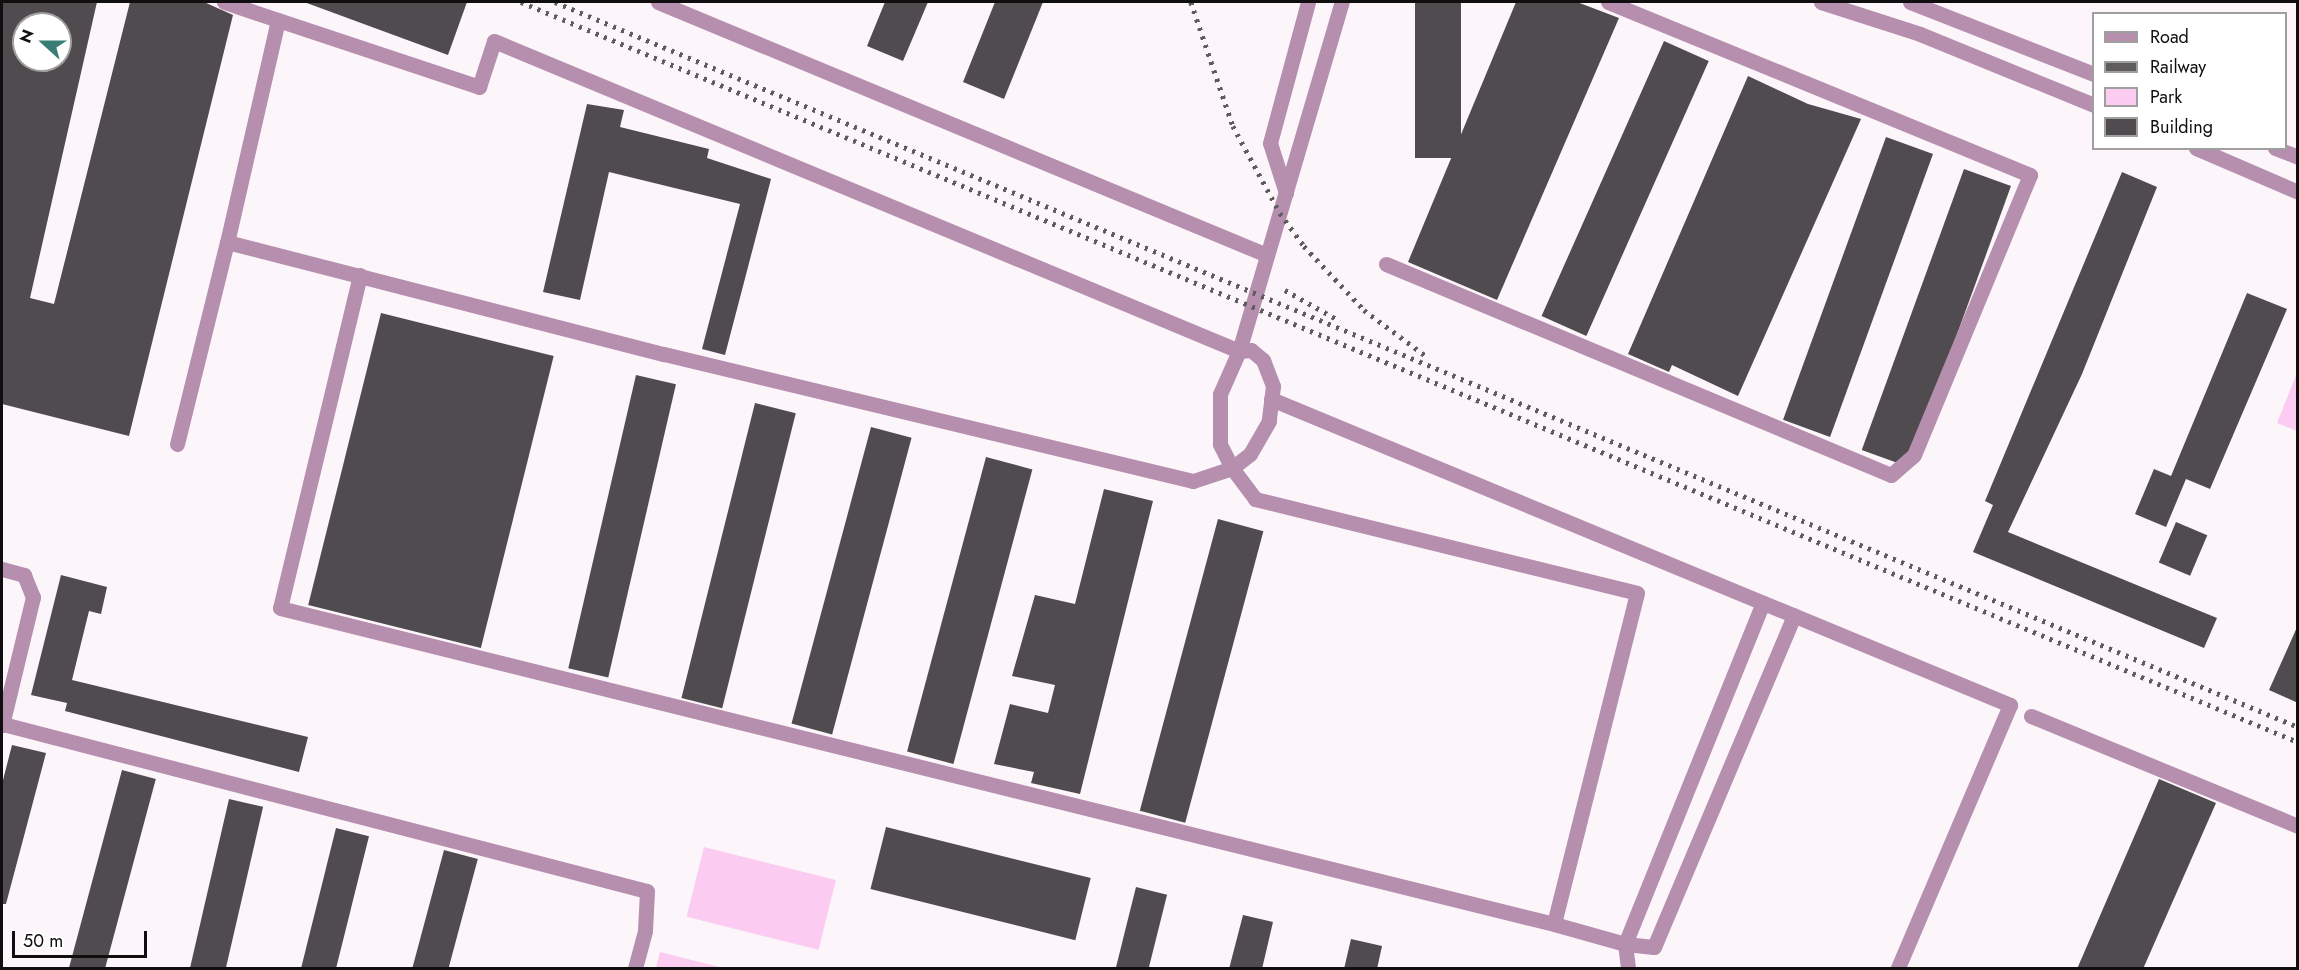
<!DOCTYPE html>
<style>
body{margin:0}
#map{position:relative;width:2299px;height:970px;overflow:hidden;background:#fcf6fb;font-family:Jost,sans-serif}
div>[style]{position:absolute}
.green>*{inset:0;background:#fccbf1;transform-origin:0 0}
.building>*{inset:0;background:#504b4f;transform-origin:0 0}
.street>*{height:15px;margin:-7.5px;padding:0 7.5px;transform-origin:7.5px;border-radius:7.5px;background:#b68eae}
.rail>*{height:4.5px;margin-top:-2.25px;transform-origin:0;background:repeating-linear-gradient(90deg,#5f5c5e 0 3px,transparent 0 9px)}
span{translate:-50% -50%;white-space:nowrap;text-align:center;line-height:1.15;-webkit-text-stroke:6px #fff;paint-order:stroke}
.frame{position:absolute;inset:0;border:3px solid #100e0f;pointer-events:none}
.legend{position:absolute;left:2092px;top:12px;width:195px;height:138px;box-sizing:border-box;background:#fff;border:2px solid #9f9f9f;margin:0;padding:8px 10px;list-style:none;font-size:18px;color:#100e0f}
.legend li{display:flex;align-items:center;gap:12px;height:30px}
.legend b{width:30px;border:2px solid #9f9f9f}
.north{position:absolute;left:12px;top:12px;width:60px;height:60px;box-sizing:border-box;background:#fff;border:2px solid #9f9f9f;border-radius:50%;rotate:291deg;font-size:16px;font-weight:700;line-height:24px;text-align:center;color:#100e0f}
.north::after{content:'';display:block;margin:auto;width:21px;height:27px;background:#387e75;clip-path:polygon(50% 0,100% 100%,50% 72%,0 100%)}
.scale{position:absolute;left:12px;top:931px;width:135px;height:27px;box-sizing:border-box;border:3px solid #100e0f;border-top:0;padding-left:8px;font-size:18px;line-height:21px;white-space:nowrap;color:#100e0f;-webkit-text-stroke:4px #fff;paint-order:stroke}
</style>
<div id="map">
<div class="green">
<div style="clip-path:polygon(2297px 373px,2297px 431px,2277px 423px)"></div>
<div style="left:704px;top:847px;width:136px;height:72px;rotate:14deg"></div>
<div style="clip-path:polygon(660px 952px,723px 968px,656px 968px)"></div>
</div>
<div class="building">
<div style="clip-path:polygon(evenodd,2px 2px,97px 2px,30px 298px,54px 304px,130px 2px,204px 2px,233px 15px,129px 436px,2px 404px,2px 2px,24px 24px,60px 24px,60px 60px,24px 60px,24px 24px)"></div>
<div style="clip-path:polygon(304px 2px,467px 2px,448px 55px)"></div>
<div style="clip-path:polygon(885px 2px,928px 2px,903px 61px,867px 46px)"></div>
<div style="clip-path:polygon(995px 2px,1043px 2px,1004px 99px,963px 82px)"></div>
<div style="left:1415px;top:2px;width:46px;height:156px"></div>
<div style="clip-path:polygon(1516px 2px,1577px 2px,1619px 18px,1497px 300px,1408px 262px)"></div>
<div style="left:1664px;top:41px;width:49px;height:301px;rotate:24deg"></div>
<div style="clip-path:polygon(1748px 76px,1808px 104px,1861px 119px,1738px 396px,1672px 365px,1669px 372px,1628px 354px)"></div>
<div style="clip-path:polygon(587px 104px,624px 110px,620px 127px,709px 149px,707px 158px,771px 179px,725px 355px,702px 349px,740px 204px,609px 172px,580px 300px,543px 292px)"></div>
<div style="left:1886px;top:137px;width:50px;height:301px;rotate:20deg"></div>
<div style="left:1964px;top:169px;width:50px;height:299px;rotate:20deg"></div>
<div style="clip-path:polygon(2122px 172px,2157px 187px,2082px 374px,2008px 532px,2217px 618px,2204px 648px,1973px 552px,1993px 505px,1985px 501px)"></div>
<div style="clip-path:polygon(2247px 293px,2287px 309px,2210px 489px,2186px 479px,2166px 527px,2135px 514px,2154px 469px,2171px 476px)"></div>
<div style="left:381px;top:313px;width:178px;height:301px;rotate:14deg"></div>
<div style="left:636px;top:375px;width:41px;height:301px;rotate:13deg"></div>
<div style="left:755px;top:403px;width:42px;height:304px;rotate:14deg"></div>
<div style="left:871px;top:427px;width:42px;height:307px;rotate:15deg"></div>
<div style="left:986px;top:457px;width:48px;height:305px;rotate:15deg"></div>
<div style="clip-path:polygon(1104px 489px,1153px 501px,1080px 794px,1031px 783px,1034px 772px,994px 764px,1010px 704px,1048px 713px,1055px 685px,1012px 676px,1035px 595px,1075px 604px)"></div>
<div style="left:1218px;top:519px;width:47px;height:302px;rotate:15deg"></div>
<div style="left:2176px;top:522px;width:34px;height:44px;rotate:23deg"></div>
<div style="clip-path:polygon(61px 575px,107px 587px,101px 614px,89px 611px,72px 680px,308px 737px,299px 772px,65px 711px,67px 703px,31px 695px)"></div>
<div style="clip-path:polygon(2298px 625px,2298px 703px,2269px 690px)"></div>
<div style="clip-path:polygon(12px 745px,46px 753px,6px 904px,2px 904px,2px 784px)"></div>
<div style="left:122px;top:770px;width:35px;height:205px;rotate:15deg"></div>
<div style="clip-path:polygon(2159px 779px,2216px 803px,2143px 969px,2077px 969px)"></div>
<div style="left:229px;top:799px;width:35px;height:176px;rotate:13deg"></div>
<div style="left:886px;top:827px;width:211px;height:64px;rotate:14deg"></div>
<div style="left:336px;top:828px;width:34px;height:146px;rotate:14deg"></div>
<div style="left:444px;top:850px;width:35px;height:123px;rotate:15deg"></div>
<div style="left:1136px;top:887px;width:32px;height:84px;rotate:14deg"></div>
<div style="clip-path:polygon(1243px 915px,1273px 922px,1262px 969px,1229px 969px)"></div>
<div style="clip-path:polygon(1351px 939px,1382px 946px,1377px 969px,1344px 969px)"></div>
</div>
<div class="street">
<div style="left:224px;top:2px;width:269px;rotate:18.4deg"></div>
<div style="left:479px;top:87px;width:48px;rotate:-71.9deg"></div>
<div style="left:494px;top:41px;width:807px;rotate:22.59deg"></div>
<div style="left:1239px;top:351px;width:12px;rotate:-5deg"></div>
<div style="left:1251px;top:350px;width:16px;rotate:40deg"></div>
<div style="left:1263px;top:360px;width:28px;rotate:69deg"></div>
<div style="left:1273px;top:386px;width:35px;rotate:97deg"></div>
<div style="left:1269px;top:421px;width:38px;rotate:120deg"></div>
<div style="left:1250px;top:454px;width:23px;rotate:142deg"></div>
<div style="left:1232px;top:468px;width:27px;rotate:-117deg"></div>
<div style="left:1220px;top:444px;width:50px;rotate:-90deg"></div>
<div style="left:1220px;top:394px;width:47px;rotate:-66.2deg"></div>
<div style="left:1239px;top:351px;width:364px;rotate:-73.6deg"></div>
<div style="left:658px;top:2px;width:659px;rotate:22.56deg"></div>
<div style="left:1821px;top:2px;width:104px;rotate:17.9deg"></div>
<div style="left:1920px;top:34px;width:188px;rotate:22.2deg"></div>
<div style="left:1910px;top:2px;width:198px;rotate:21.4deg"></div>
<div style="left:278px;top:20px;width:228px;rotate:102.9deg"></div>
<div style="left:227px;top:242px;width:451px;rotate:14.4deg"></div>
<div style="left:664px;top:354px;width:544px;rotate:13.5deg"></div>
<div style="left:1193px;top:481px;width:41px;rotate:-18.4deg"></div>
<div style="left:1232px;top:468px;width:39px;rotate:53deg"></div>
<div style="left:1255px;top:499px;width:393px;rotate:13.8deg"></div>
<div style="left:1637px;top:593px;width:341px;rotate:104.1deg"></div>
<div style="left:1554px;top:924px;width:74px;rotate:15.7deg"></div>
<div style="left:1625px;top:944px;width:368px;rotate:-68deg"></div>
<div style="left:2196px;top:148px;width:111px;rotate:23.3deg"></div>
<div style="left:2275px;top:148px;width:25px;rotate:21deg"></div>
<div style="left:1286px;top:193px;width:52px;rotate:-107.7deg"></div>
<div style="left:1270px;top:143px;width:146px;rotate:-74.9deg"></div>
<div style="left:1386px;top:264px;width:547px;rotate:22.68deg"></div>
<div style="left:1891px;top:475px;width:30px;rotate:-41deg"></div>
<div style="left:1914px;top:455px;width:303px;rotate:-67.5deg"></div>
<div style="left:2030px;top:175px;width:456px;rotate:-157.7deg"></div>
<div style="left:360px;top:275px;width:342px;rotate:103.5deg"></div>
<div style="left:280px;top:608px;width:1313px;rotate:13.93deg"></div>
<div style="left:1271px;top:399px;width:800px;rotate:22.49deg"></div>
<div style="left:2010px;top:705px;width:286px;rotate:113.1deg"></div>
<div style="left:177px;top:444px;width:208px;rotate:-76.1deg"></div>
<div style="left:2px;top:569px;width:23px;rotate:15deg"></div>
<div style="left:24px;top:575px;width:24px;rotate:68deg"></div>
<div style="left:33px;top:597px;width:132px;rotate:103.6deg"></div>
<div style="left:2031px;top:716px;width:289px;rotate:22.4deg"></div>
<div style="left:3px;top:724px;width:665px;rotate:14.54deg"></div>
<div style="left:647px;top:891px;width:40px;rotate:92.9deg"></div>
<div style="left:645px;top:931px;width:38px;rotate:105deg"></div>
<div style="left:1628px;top:968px;width:24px;rotate:-97deg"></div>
<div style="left:1625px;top:944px;width:29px;rotate:6deg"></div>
<div style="left:1654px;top:947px;width:360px;rotate:-67.1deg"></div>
</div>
<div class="rail">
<div style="left:521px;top:2px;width:1925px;rotate:22.61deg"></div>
<div style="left:555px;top:2px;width:1888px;rotate:22.58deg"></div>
<div style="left:1191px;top:2px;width:131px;rotate:71.3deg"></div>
<div style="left:1233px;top:126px;width:99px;rotate:61.6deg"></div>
<div style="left:1280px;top:213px;width:41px;rotate:54deg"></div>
<div style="left:1304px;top:246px;width:88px;rotate:46.8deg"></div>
<div style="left:1364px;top:310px;width:77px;rotate:36.6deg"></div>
<div style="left:1285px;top:290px;width:63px;rotate:29.4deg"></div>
</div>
<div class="frame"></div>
<ul class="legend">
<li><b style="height:8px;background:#b68eae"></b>Road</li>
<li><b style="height:8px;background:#5f5c5e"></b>Railway</li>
<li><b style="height:16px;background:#fccbf1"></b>Park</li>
<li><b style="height:16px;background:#504b4f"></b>Building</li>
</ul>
<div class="north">N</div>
<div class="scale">50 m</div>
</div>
